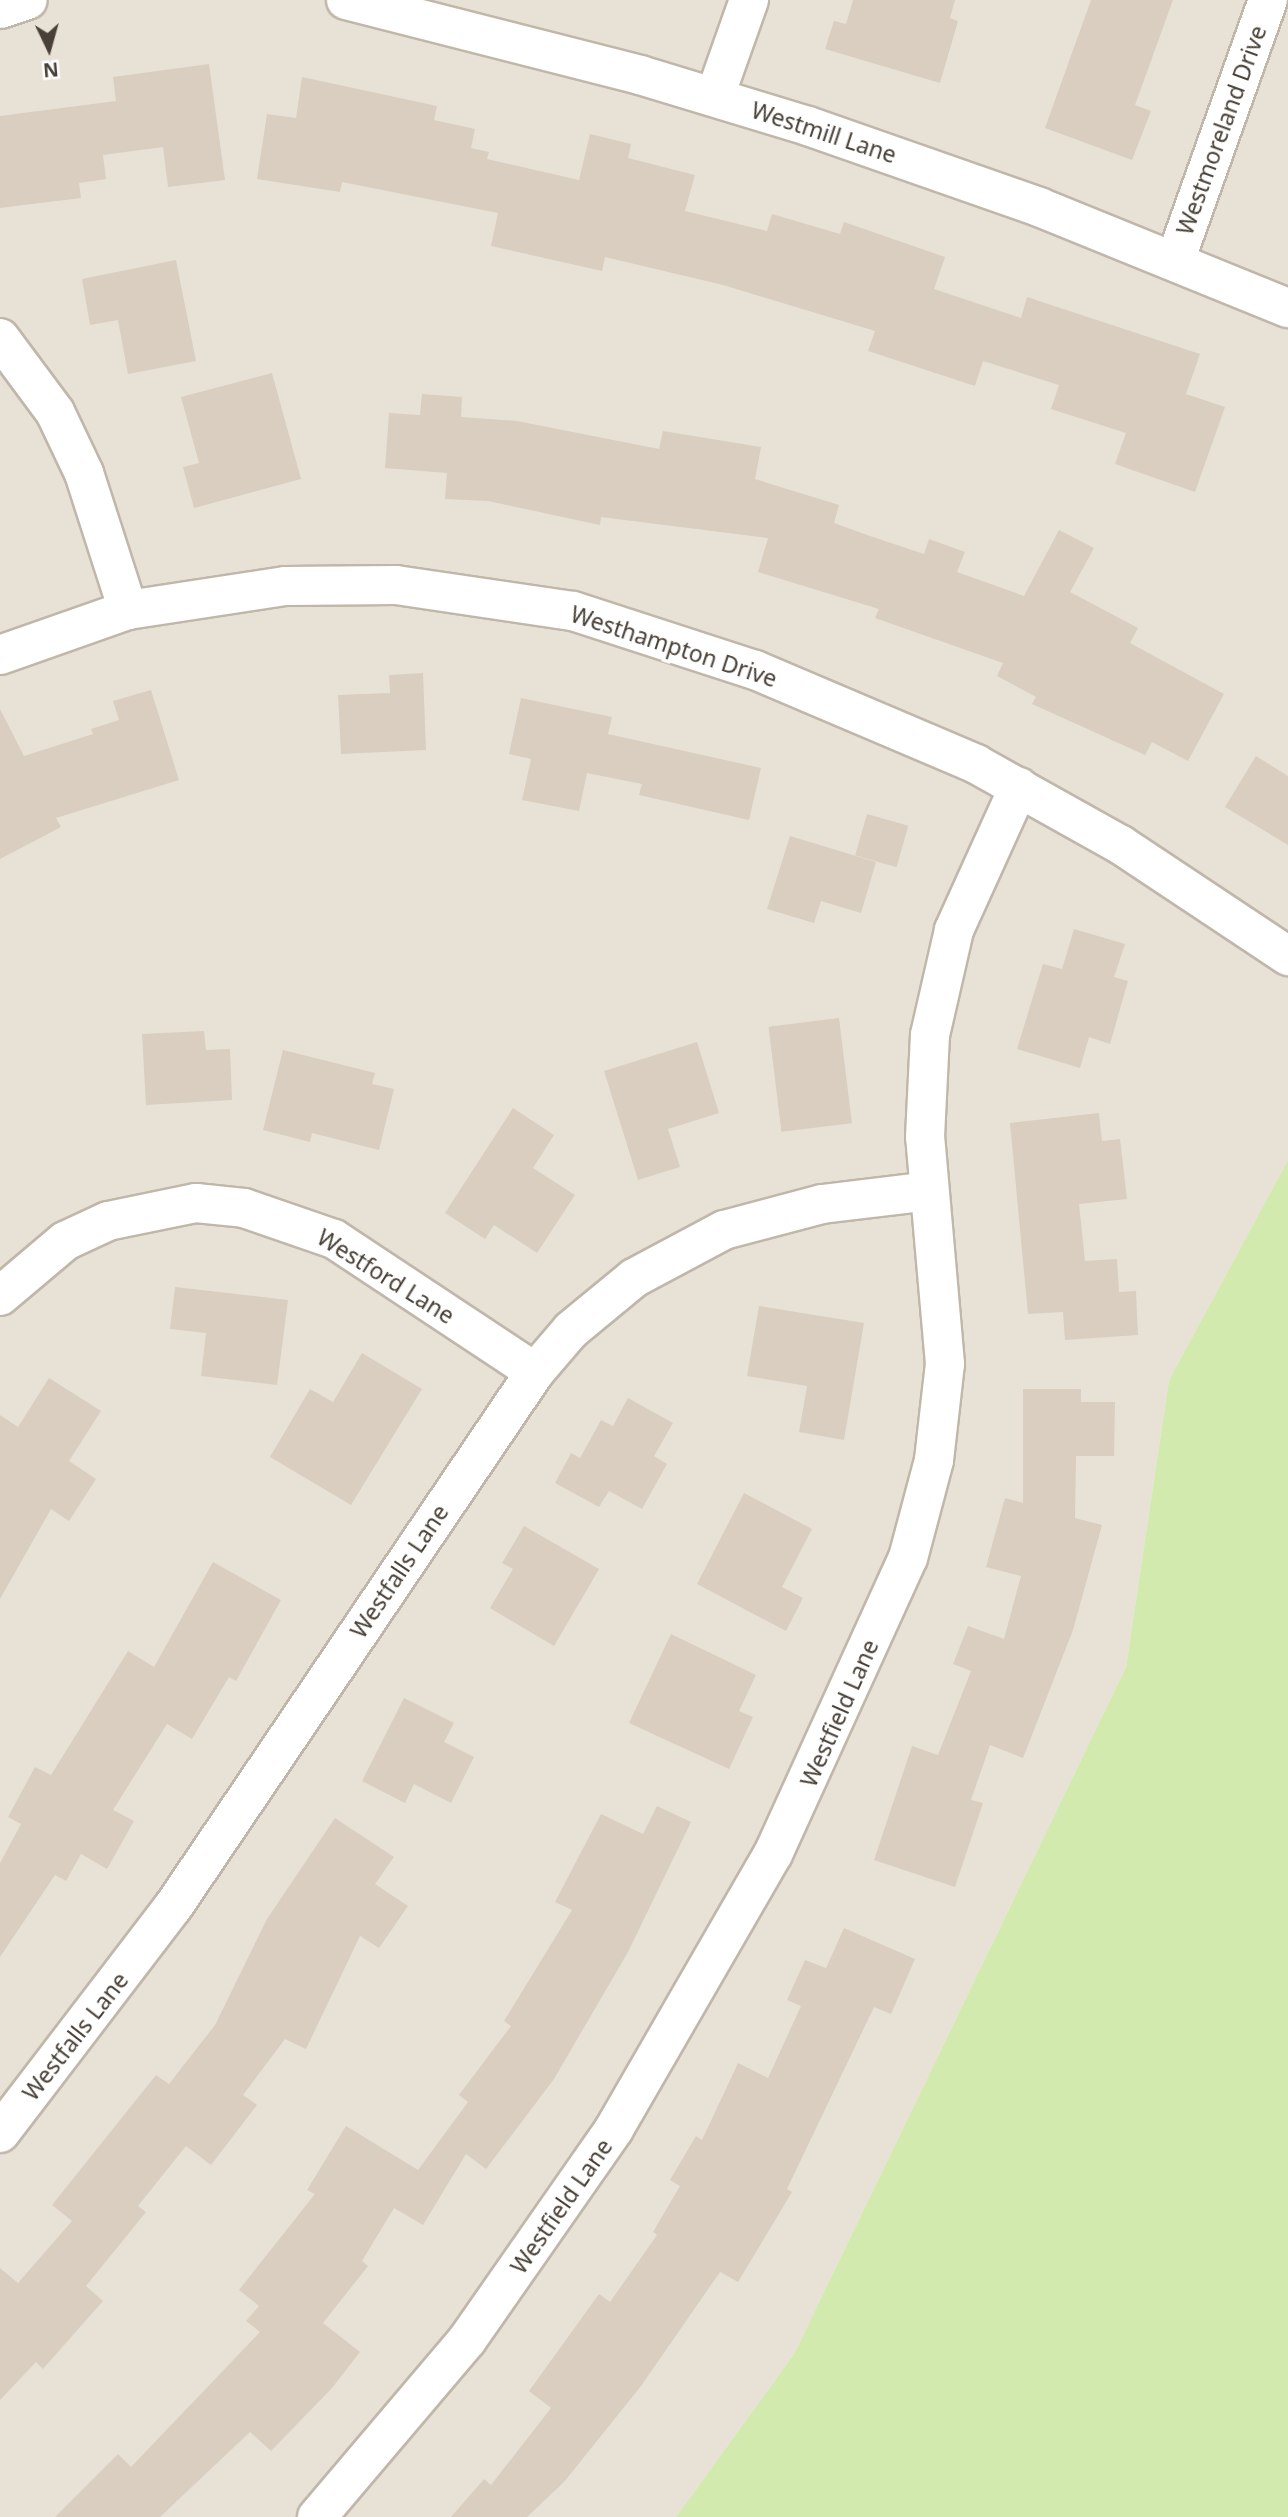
<!DOCTYPE html>
<style>
body{margin:0}
#map{position:relative;width:1288px;height:2517px;overflow:hidden;background:#f4f0e8;font-family:"Noto Sans",sans-serif}
div>[style]{position:absolute}
.residential>*{inset:0;background:#e8e2d6}
.green>*{inset:0;background:#d3eaaf}
.building>*{inset:0;background:#d9cec0;transform-origin:0 0}
.roads{filter:drop-shadow(2px 0 #c0b7aa) drop-shadow(-2px 0 #c0b7aa) drop-shadow(0 2px #c0b7aa) drop-shadow(0 -2px #c0b7aa)}
.minor>*{height:38px;margin:-19px;padding:0 19px;transform-origin:19px;border-radius:19px;background:#fff}
span{translate:-50% -50%;white-space:nowrap;text-align:center;line-height:1.15;-webkit-text-stroke:7px #fff;paint-order:stroke}
.street-label{font-size:23px;color:#484036}
.north{position:absolute;left:14px;top:14px;width:70px;height:70px;-webkit-text-stroke:5px #fff;paint-order:stroke;rotate:175deg;font-size:19px;font-weight:700;line-height:28px;text-align:center;color:#484036}
.north::after{content:'';display:block;margin:auto;width:24px;height:32px;background:#484036;clip-path:polygon(50% 0,100% 100%,50% 72%,0 100%)}
</style>
<div id="map">
<div class="residential">
<div style="clip-path:polygon(0 0,1288px 0,1288px 1160px,1169px 1380px,1126px 1667px,794px 2354px,676px 2517px,0 2517px)"></div>
</div>
<div class="green">
<div style="clip-path:polygon(1288px 1160px,1288px 2517px,676px 2517px,794px 2354px,1126px 1667px,1169px 1380px)"></div>
</div>
<div class="building">
<div style="clip-path:polygon(853px 0,955px 0,950px 18px,958px 21px,940px 83px,825px 49px,834px 21px,846px 24px)"></div>
<div style="clip-path:polygon(1091px 0,1173px 0,1135px 105px,1151px 111px,1132px 160px,1045px 128px)"></div>
<div style="clip-path:polygon(209px 64px,225px 180px,168px 187px,163px 147px,103px 155px,106px 179px,79px 183px,81px 198px,0 208px,0 116px,116px 101px,113px 77px)"></div>
<div style="clip-path:polygon(302px 77px,437px 106px,434px 120px,475px 129px,471px 148px,489px 152px,487px 159px,579px 180px,590px 134px,631px 144px,628px 158px,695px 175px,685px 211px,767px 231px,772px 214px,840px 234px,844px 222px,945px 257px,934px 289px,1021px 318px,1027px 297px,1200px 354px,1186px 394px,1225px 407px,1195px 492px,1115px 464px,1126px 433px,1051px 409px,1059px 385px,983px 361px,975px 386px,868px 351px,875px 331px,723px 285px,605px 257px,602px 271px,491px 246px,498px 213px,342px 182px,340px 192px,257px 179px,267px 114px,296px 118px)"></div>
<div style="clip-path:polygon(176px 260px,196px 361px,128px 374px,118px 320px,90px 325px,82px 279px)"></div>
<div style="clip-path:polygon(272px 373px,301px 479px,194px 508px,183px 467px,199px 463px,181px 397px)"></div>
<div style="clip-path:polygon(422px 394px,462px 397px,461px 417px,517px 421px,659px 449px,663px 431px,761px 447px,755px 479px,839px 505px,834px 523px,870px 536px,924px 554px,929px 539px,965px 552px,957px 572px,1024px 596px,1059px 530px,1094px 548px,1070px 592px,1138px 628px,1130px 643px,1224px 694px,1188px 761px,1152px 742px,1145px 755px,1032px 704px,1036px 697px,997px 676px,1003px 663px,875px 618px,879px 609px,758px 572px,768px 538px,601px 517px,600px 525px,488px 501px,445px 499px,447px 473px,385px 468px,389px 413px,420px 415px)"></div>
<div style="clip-path:polygon(423px 673px,426px 750px,341px 754px,338px 695px,390px 693px,389px 675px)"></div>
<div style="clip-path:polygon(151px 690px,179px 780px,56px 818px,61px 827px,0 859px,0 709px,24px 756px,93px 734px,91px 729px,119px 720px,113px 701px)"></div>
<div style="clip-path:polygon(521px 698px,612px 717px,608px 734px,761px 768px,749px 820px,639px 795px,642px 784px,587px 773px,579px 811px,522px 800px,531px 759px,509px 754px)"></div>
<div style="clip-path:polygon(1256px 756px,1288px 776px,1288px 845px,1225px 807px)"></div>
<div style="left:867px;top:814px;width:43px;height:43px;rotate:16deg"></div>
<div style="clip-path:polygon(790px 836px,876px 862px,861px 913px,821px 901px,814px 923px,767px 909px)"></div>
<div style="clip-path:polygon(1074px 929px,1125px 944px,1114px 977px,1128px 981px,1110px 1044px,1089px 1037px,1080px 1068px,1017px 1049px,1043px 964px,1062px 969px)"></div>
<div style="left:839px;top:1018px;width:106px;height:71px;rotate:83deg"></div>
<div style="clip-path:polygon(204px 1031px,206px 1050px,230px 1049px,232px 1100px,146px 1105px,142px 1034px)"></div>
<div style="clip-path:polygon(697px 1042px,719px 1113px,668px 1129px,680px 1167px,638px 1180px,604px 1071px)"></div>
<div style="clip-path:polygon(283px 1050px,375px 1073px,372px 1084px,394px 1089px,379px 1150px,312px 1133px,310px 1142px,263px 1130px)"></div>
<div style="clip-path:polygon(513px 1108px,554px 1135px,533px 1168px,575px 1195px,537px 1253px,494px 1225px,485px 1239px,445px 1213px)"></div>
<div style="clip-path:polygon(1099px 1113px,1102px 1141px,1120px 1139px,1127px 1199px,1079px 1204px,1085px 1261px,1117px 1259px,1119px 1292px,1136px 1291px,1138px 1335px,1065px 1340px,1063px 1312px,1028px 1314px,1010px 1123px)"></div>
<div style="clip-path:polygon(175px 1287px,288px 1300px,277px 1385px,201px 1376px,206px 1333px,170px 1329px)"></div>
<div style="clip-path:polygon(759px 1306px,864px 1323px,844px 1440px,799px 1432px,807px 1386px,747px 1376px)"></div>
<div style="clip-path:polygon(362px 1353px,422px 1389px,351px 1505px,270px 1457px,310px 1389px,333px 1402px)"></div>
<div style="clip-path:polygon(49px 1378px,101px 1411px,69px 1461px,96px 1479px,69px 1521px,51px 1509px,0 1599px,0 1415px,18px 1427px)"></div>
<div style="clip-path:polygon(1023px 1389px,1081px 1389px,1081px 1402px,1115px 1402px,1114px 1456px,1076px 1456px,1075px 1518px,1102px 1525px,1073px 1630px,1023px 1758px,990px 1745px,971px 1800px,983px 1803px,955px 1887px,874px 1860px,912px 1746px,938px 1755px,971px 1671px,953px 1664px,968px 1626px,1004px 1639px,1021px 1576px,986px 1567px,1005px 1498px,1023px 1503px)"></div>
<div style="clip-path:polygon(628px 1398px,673px 1423px,654px 1456px,667px 1464px,642px 1509px,609px 1491px,599px 1507px,555px 1483px,571px 1453px,580px 1458px,601px 1420px,613px 1426px)"></div>
<div style="clip-path:polygon(744px 1493px,812px 1529px,782px 1587px,803px 1598px,786px 1631px,697px 1584px)"></div>
<div style="clip-path:polygon(524px 1526px,599px 1569px,554px 1646px,490px 1608px,513px 1569px,502px 1563px)"></div>
<div style="clip-path:polygon(213px 1562px,281px 1600px,236px 1681px,229px 1677px,192px 1739px,167px 1724px,113px 1810px,134px 1821px,107px 1869px,81px 1854px,66px 1881px,55px 1875px,0 1957px,0 1863px,21px 1824px,8px 1817px,35px 1767px,51px 1775px,128px 1651px,154px 1667px)"></div>
<div style="clip-path:polygon(671px 1634px,756px 1675px,739px 1711px,753px 1717px,729px 1769px,629px 1723px)"></div>
<div style="clip-path:polygon(404px 1698px,454px 1723px,444px 1742px,474px 1757px,451px 1803px,414px 1784px,405px 1803px,362px 1781px)"></div>
<div style="clip-path:polygon(657px 1806px,691px 1822px,628px 1952px,554px 2079px,486px 2169px,466px 2154px,423px 2225px,394px 2208px,362px 2261px,368px 2266px,323px 2323px,360px 2352px,332px 2388px,271px 2451px,250px 2432px,160px 2517px,55px 2517px,118px 2454px,131px 2467px,260px 2332px,246px 2321px,259px 2306px,239px 2290px,315px 2194px,307px 2190px,346px 2126px,418px 2170px,468px 2102px,459px 2095px,511px 2026px,504px 2021px,572px 1910px,555px 1902px,601px 1814px,643px 1834px)"></div>
<div style="clip-path:polygon(335px 1818px,394px 1857px,375px 1884px,408px 1906px,379px 1948px,360px 1936px,306px 2049px,285px 2039px,243px 2095px,257px 2105px,211px 2165px,186px 2146px,138px 2206px,146px 2212px,86px 2286px,103px 2301px,43px 2369px,36px 2362px,0 2400px,0 2268px,18px 2283px,72px 2221px,52px 2205px,156px 2075px,169px 2084px,215px 2025px,267px 1919px)"></div>
<div style="clip-path:polygon(844px 1928px,915px 1959px,891px 2014px,874px 2007px,787px 2189px,792px 2192px,738px 2282px,720px 2272px,641px 2386px,564px 2482px,527px 2517px,451px 2517px,484px 2479px,491px 2485px,551px 2408px,529px 2391px,599px 2294px,610px 2302px,657px 2235px,653px 2232px,680px 2186px,670px 2180px,696px 2136px,702px 2140px,738px 2063px,768px 2078px,801px 2006px,787px 2000px,805px 1960px,826px 1968px)"></div>
</div>
<div class="roads">
<div class="minor">
<div style="left:346px;top:0;width:303px;rotate:14.3deg"></div>
<div style="left:640px;top:75px;width:176px;rotate:16.9deg"></div>
<div style="left:808px;top:126px;width:245px;rotate:19.3deg"></div>
<div style="left:1039px;top:207px;width:269px;rotate:22.1deg"></div>
<div style="left:0;top:9px;width:29px;rotate:-18deg"></div>
<div style="left:715px;top:96px;width:102px;rotate:-70.5deg"></div>
<div style="left:1175px;top:261px;width:277px;rotate:-70.4deg"></div>
<div style="left:0;top:338px;width:92px;rotate:53.4deg"></div>
<div style="left:55px;top:412px;width:68px;rotate:64.6deg"></div>
<div style="left:84px;top:473px;width:144px;rotate:72.2deg"></div>
<div style="left:0;top:655px;width:136px;rotate:-19.4deg"></div>
<div style="left:128px;top:610px;width:159px;rotate:-8.7deg"></div>
<div style="left:285px;top:586px;width:111px;rotate:-0.5deg"></div>
<div style="left:396px;top:585px;width:179px;rotate:8.4deg"></div>
<div style="left:573px;top:611px;width:191px;rotate:18deg"></div>
<div style="left:755px;top:670px;width:240px;rotate:23deg"></div>
<div style="left:976px;top:764px;width:166px;rotate:29.2deg"></div>
<div style="left:1121px;top:845px;width:201px;rotate:33.6deg"></div>
<div style="left:0;top:1296px;width:85px;rotate:-40.2deg"></div>
<div style="left:65px;top:1241px;width:47px;rotate:-24.9deg"></div>
<div style="left:108px;top:1221px;width:90px;rotate:-11.6deg"></div>
<div style="left:196px;top:1203px;width:48px;rotate:5.9deg"></div>
<div style="left:244px;top:1208px;width:95px;rotate:19deg"></div>
<div style="left:334px;top:1239px;width:241px;rotate:33.5deg"></div>
<div style="left:0;top:2133px;width:285px;rotate:-52.6deg"></div>
<div style="left:173px;top:1907px;width:646px;rotate:-55.92deg"></div>
<div style="left:535px;top:1372px;width:55px;rotate:-49.4deg"></div>
<div style="left:571px;top:1330px;width:82px;rotate:-39.5deg"></div>
<div style="left:634px;top:1278px;width:102px;rotate:-28.1deg"></div>
<div style="left:724px;top:1230px;width:101px;rotate:-14.9deg"></div>
<div style="left:822px;top:1204px;width:108px;rotate:-6.9deg"></div>
<div style="left:317px;top:2517px;width:232px;rotate:-49.7deg"></div>
<div style="left:467px;top:2340px;width:257px;rotate:-55.1deg"></div>
<div style="left:614px;top:2129px;width:318px;rotate:-60deg"></div>
<div style="left:773px;top:1854px;width:325px;rotate:-65.5deg"></div>
<div style="left:908px;top:1558px;width:101px;rotate:-75.1deg"></div>
<div style="left:934px;top:1460px;width:97px;rotate:-83.5deg"></div>
<div style="left:945px;top:1364px;width:228px;rotate:-95deg"></div>
<div style="left:925px;top:1137px;width:102px;rotate:-87.2deg"></div>
<div style="left:930px;top:1035px;width:108px;rotate:-77.1deg"></div>
<div style="left:954px;top:930px;width:157px;rotate:-65.6deg"></div>
</div>
</div>
<div class="street-label">
<span style="left:1221px;top:130px;rotate:-70deg">Westmoreland Drive</span>
<span style="left:824px;top:132px;rotate:18deg">Westmill Lane</span>
<span style="left:674px;top:646px;rotate:18deg">Westhampton Drive</span>
<span style="left:386px;top:1276px;rotate:32deg">Westford Lane</span>
<span style="left:399px;top:1571px;rotate:-56deg">Westfalls Lane</span>
<span style="left:839px;top:1713px;rotate:-66deg">Westfield Lane</span>
<span style="left:75px;top:2036px;rotate:-52deg">Westfalls Lane</span>
<span style="left:561px;top:2206px;rotate:-55deg">Westfield Lane</span>
</div>
<div class="north">N</div>
</div>
